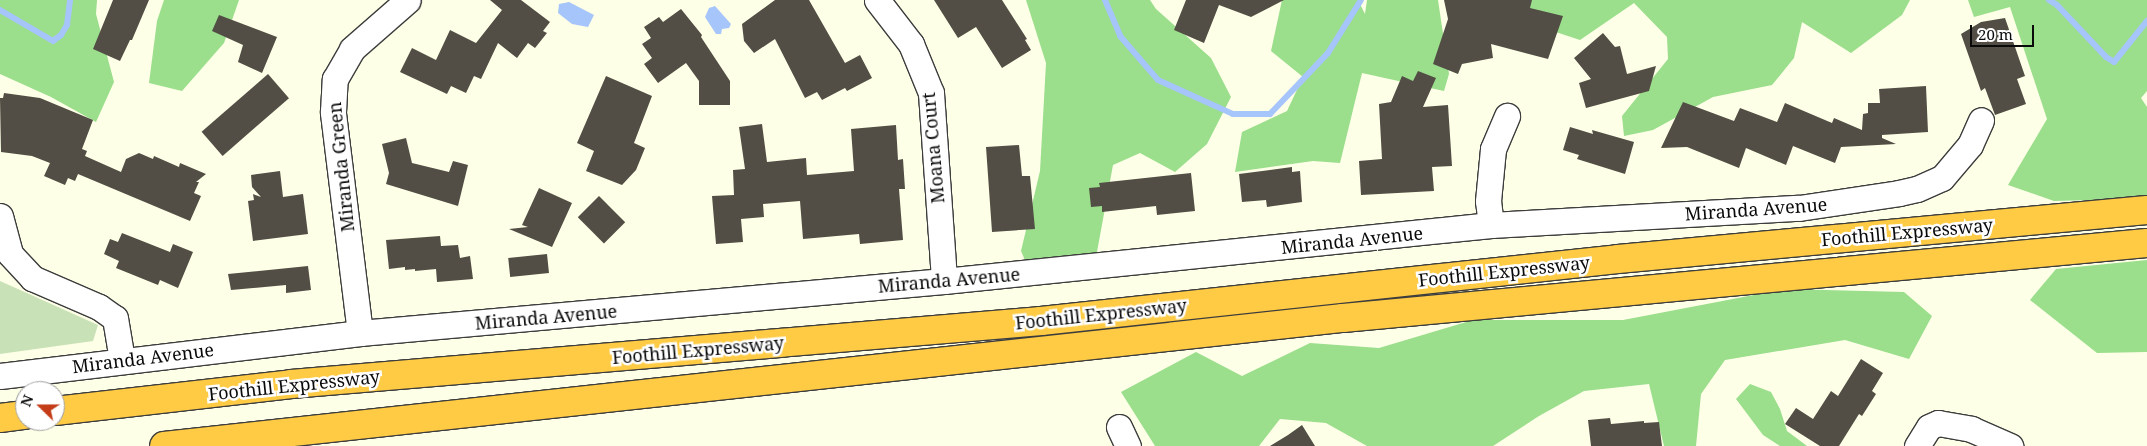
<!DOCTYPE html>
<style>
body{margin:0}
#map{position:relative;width:2147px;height:446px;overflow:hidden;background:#fdffe7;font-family:"Noto Serif",serif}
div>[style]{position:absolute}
.forest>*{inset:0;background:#9bde8c}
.cemetery>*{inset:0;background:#c9e1b7}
.water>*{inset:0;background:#a6c5fb}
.stream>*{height:6px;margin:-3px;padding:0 3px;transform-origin:3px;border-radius:3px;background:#a6c5fb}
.building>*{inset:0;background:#534e45;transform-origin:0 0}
.roads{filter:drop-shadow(1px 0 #3d3d3d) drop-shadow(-1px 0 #3d3d3d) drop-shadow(0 1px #3d3d3d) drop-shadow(0 -1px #3d3d3d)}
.minor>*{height:25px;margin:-12.5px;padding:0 12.5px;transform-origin:12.5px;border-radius:12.5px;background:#fff}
.highway>*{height:28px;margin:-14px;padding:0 14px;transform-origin:14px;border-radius:14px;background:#ffcb45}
span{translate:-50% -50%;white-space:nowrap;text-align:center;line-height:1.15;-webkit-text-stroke:5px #fff;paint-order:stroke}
.street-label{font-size:18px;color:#0a0a0a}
.north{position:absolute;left:15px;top:381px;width:50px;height:50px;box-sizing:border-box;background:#fff;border:1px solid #9d9d9d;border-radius:50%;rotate:292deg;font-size:14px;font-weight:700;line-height:20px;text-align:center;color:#0a0a0a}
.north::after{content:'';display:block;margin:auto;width:18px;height:22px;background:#c43d18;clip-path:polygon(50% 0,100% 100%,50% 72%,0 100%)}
.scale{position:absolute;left:1970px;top:25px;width:64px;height:22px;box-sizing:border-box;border:2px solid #0a0a0a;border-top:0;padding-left:6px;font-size:15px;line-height:18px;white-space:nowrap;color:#0a0a0a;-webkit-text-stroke:4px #fff;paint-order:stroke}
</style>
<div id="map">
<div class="forest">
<div style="clip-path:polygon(0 0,97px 0,96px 14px,114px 82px,96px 122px,51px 97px,0 74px)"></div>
<div style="clip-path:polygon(164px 0,239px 0,224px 43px,182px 91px,149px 83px,157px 21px)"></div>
<div style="clip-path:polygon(1026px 0,1150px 0,1156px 9px,1211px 58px,1231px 97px,1207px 144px,1175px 172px,1140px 153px,1113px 165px,1094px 268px,1030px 272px,1021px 251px,1040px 171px,1046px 63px)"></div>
<div style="clip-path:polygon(1282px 0,1358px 0,1365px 14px,1367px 0,1438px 0,1449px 74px,1444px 91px,1362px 73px,1340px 163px,1313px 161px,1235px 172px,1242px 132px,1287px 111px,1303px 77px,1271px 51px)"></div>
<div style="clip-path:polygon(1490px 0,1910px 0,1902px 15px,1851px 53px,1802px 22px,1794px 58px,1772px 85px,1713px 97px,1653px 130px,1624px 136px,1622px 116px,1668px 59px,1667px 37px,1634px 3px,1580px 40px,1495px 12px)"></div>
<div style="clip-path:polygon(1968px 0,2147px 0,2147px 91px,2141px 98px,2147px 107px,2147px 195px,2128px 199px,2054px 201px,2008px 185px,2047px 119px,2010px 7px,1974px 17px)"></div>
<div style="clip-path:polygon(2147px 260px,2147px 352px,2097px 353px,2030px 300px,2056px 269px)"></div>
<div style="clip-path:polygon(1785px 289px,1904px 292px,1932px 316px,1909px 359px,1845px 340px,1725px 360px,1701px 394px,1696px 446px,1664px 446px,1649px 384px,1584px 391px,1539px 416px,1493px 446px,1367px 446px,1326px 423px,1280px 419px,1259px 446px,1155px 446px,1121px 392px,1196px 352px,1242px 376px,1310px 343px,1379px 348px,1473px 320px,1623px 320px)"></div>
<div style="clip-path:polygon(1750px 384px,1771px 392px,1780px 409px,1787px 431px,1807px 446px,1780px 446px,1763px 435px,1736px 399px)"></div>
</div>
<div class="cemetery">
<div style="clip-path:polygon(0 281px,98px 325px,93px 341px,0 354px)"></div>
</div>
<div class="water">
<div style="clip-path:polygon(569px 2px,594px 15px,588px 27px,572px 24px,558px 13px,559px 4px)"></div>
<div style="clip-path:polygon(715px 6px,731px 24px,729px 28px,722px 29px,721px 34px,716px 34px,705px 17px,709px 8px)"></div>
</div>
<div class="stream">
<div style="left:1105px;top:0;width:39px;rotate:67deg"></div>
<div style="left:1120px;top:36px;width:58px;rotate:49.2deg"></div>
<div style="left:1158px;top:80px;width:82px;rotate:24.4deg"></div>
<div style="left:1233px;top:114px;width:37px"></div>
<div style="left:1270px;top:114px;width:84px;rotate:-46.4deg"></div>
<div style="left:1328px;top:53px;width:62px;rotate:-58.1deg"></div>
<div style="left:2049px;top:0;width:9px;rotate:32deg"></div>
<div style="left:2057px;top:5px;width:71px;rotate:46.7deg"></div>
<div style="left:2106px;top:57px;width:9px;rotate:32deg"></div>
<div style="left:2114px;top:62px;width:53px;rotate:-51.2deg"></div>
<div style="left:0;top:10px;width:61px;rotate:30.3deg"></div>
<div style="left:53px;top:41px;width:10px;rotate:-37deg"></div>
<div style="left:61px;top:35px;width:12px;rotate:-59deg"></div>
<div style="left:67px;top:25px;width:25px;rotate:-83deg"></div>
</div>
<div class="building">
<div style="clip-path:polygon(113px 0,149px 0,132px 40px,130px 40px,120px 61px,93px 49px)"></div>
<div style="clip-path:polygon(490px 0,521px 0,550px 22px,543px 31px,547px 33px,535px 48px,528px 43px,517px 58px,498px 43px,481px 79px,474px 76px,466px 93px,451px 86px,447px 94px,400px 72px,412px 48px,436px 60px,450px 30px,476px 43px,502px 10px)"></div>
<div style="clip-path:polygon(775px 0,809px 0,845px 63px,860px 55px,872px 78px,847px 91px,845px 88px,822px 100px,817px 92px,805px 98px,775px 39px,754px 53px,744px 41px,742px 24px)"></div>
<div style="clip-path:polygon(934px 0,1002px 0,1027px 39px,1025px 40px,1031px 50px,1002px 68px,976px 27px,958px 38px)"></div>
<div style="clip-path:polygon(1186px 0,1284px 0,1251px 17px,1219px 5px,1204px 43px,1174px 30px)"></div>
<div style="clip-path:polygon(1444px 0,1532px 0,1530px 8px,1563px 16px,1548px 59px,1491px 44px,1493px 58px,1462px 64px,1458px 74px,1433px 64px,1448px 19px)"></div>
<div style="clip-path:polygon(681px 9px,702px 35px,701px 37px,730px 81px,730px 105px,699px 105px,699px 81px,686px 63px,658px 83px,644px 64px,652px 58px,642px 44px,651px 38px,644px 27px,659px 17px,663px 22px)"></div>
<div style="clip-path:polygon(219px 15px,277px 37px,262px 73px,238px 62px,243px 45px,212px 31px)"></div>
<div style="clip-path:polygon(2005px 18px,2025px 76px,2017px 79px,2026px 104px,1995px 115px,1985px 88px,1981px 91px,1961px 34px,1981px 22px)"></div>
<div style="clip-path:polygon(1603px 33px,1615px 47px,1620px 46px,1627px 74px,1656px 66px,1649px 91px,1586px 108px,1579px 83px,1591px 79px,1574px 58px)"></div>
<div style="clip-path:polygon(1418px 71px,1436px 78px,1423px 107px,1448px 105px,1452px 166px,1432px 167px,1434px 191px,1361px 195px,1359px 161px,1382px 159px,1379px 104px,1391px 102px,1402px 76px,1413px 81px)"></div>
<div style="left:268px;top:74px;width:32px;height:88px;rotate:49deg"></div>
<div style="clip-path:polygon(606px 76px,652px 96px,634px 143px,645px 148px,636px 170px,622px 185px,586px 171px,594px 151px,577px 143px)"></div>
<div style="clip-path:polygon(1926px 86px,1928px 132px,1882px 135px,1882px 138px,1896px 144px,1841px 147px,1835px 163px,1793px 146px,1786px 165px,1746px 148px,1739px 168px,1687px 147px,1661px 148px,1683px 102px,1734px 121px,1740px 108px,1777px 122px,1785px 103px,1832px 123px,1834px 118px,1862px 130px,1863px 114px,1868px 113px,1868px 103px,1880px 103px,1879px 89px)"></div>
<div style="clip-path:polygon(4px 93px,40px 98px,93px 120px,82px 149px,87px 151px,85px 156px,121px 172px,126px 159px,139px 153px,153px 159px,154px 156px,179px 167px,180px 163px,206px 174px,196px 182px,199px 182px,194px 193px,201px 196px,190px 221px,78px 174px,75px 181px,68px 178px,65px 185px,44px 176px,50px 163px,32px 156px,1px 152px,0 98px,3px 98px)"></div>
<div style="clip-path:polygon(762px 124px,767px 162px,806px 158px,807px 175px,854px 171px,851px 129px,896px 125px,898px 160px,903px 159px,905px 189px,899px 189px,903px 240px,860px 244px,859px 234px,803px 239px,800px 201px,763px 204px,764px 217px,741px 219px,743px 242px,716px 244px,712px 196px,734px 195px,733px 170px,745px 169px,739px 127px)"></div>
<div style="clip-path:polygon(1570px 127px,1593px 134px,1592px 130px,1634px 142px,1625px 174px,1577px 159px,1579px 155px,1563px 150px)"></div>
<div style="clip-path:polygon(406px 138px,412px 163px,449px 172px,453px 161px,468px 165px,458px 206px,386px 184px,389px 173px,382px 144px)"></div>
<div style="clip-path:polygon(1019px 145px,1022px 176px,1030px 176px,1035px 229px,992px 232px,986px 147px)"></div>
<div style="clip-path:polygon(1292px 167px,1292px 172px,1300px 171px,1302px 202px,1267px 207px,1266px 200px,1242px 202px,1239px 174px)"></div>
<div style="clip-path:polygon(280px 171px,283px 197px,303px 194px,308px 234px,253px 241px,248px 201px,254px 200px,253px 194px,261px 197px,252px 187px,251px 175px)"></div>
<div style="clip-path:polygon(1191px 173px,1195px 211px,1157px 215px,1156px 206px,1102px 212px,1102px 206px,1091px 207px,1089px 188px,1100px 187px,1099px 183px)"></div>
<div style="clip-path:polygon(539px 188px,572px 203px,552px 247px,509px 229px,528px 227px,522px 225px)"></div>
<div style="left:599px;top:196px;width:37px;height:30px;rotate:45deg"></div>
<div style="clip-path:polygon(122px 233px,170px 252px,173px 244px,193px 252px,178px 288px,160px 280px,158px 285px,116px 268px,119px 261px,104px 254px,110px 239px,118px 242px)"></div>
<div style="clip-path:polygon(440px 236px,441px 246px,458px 245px,460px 258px,470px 256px,473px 279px,437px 282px,436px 269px,415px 271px,415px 269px,405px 270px,405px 267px,389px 269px,386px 240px)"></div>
<div style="left:547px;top:254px;width:19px;height:39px;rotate:84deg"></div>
<div style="clip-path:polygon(308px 266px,311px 290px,286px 293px,286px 285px,231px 290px,228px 274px)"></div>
<div style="clip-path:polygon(1861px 359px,1883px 373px,1872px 391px,1876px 394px,1862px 416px,1859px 414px,1839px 446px,1820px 446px,1785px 424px,1796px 408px,1813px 419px,1831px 391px,1838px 396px)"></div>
<div style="clip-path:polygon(1610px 418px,1611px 424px,1644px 421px,1644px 423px,1659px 422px,1662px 446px,1591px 446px,1588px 420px)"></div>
<div style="clip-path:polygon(1302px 425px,1315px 446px,1270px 446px,1288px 435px)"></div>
</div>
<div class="roads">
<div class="minor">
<div style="left:877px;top:0;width:56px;rotate:52.3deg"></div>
<div style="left:911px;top:44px;width:53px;rotate:67.8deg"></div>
<div style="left:931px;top:93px;width:188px;rotate:86deg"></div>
<div style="left:0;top:216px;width:39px;rotate:75deg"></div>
<div style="left:10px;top:254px;width:33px;rotate:47deg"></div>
<div style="left:32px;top:278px;width:73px;rotate:23.4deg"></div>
<div style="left:99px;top:307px;width:19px;rotate:35deg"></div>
<div style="left:115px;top:318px;width:43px;rotate:80.5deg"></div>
<div style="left:1491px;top:225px;width:24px;rotate:-97deg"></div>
<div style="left:1488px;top:201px;width:52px;rotate:-84.5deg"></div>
<div style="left:1493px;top:149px;width:36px;rotate:-67deg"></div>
<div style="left:360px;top:333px;width:223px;rotate:-97deg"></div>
<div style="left:333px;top:112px;width:33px;rotate:-87deg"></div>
<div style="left:335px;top:79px;width:34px;rotate:-60deg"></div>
<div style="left:352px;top:49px;width:74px;rotate:-41.2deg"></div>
<div style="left:0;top:376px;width:363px;rotate:-6.8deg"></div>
<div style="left:360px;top:333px;width:586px;rotate:-5.09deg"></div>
<div style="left:944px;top:281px;width:550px;rotate:-5.85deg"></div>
<div style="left:1491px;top:225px;width:308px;rotate:-3.2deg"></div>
<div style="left:1799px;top:208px;width:101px;rotate:-8.5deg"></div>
<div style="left:1899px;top:193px;width:18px;rotate:-13deg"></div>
<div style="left:1917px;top:189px;width:27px;rotate:-24deg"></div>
<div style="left:1942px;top:178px;width:43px;rotate:-49.7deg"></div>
<div style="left:1970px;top:145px;width:27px;rotate:-66deg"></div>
<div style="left:1119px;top:427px;width:21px;rotate:65deg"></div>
<div style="left:1917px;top:446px;width:22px;rotate:-58deg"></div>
<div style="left:1929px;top:427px;width:10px;rotate:-24deg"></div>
<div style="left:1938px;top:423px;width:34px;rotate:10deg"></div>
<div style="left:1971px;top:429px;width:43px;rotate:23.6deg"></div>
</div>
<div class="highway">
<div style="left:55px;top:411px;width:238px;rotate:-6.5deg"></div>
<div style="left:291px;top:384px;width:753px;rotate:-4.8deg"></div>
<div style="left:1041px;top:321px;width:580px;rotate:-6.13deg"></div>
<div style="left:1618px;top:259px;width:531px;rotate:-5.29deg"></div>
<div style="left:0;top:418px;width:25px;rotate:-7deg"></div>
<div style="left:164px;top:446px;width:1186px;rotate:-6.2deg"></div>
<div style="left:1343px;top:318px;width:807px;rotate:-5.33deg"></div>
</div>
</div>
<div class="street-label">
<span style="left:933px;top:148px;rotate:-95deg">Moana Court</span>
<span style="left:341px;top:167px;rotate:-96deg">Miranda Green</span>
<span style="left:1756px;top:209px;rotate:-4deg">Miranda Avenue</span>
<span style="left:1907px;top:232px;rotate:-5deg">Foothill Expressway</span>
<span style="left:1352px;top:240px;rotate:-6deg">Miranda Avenue</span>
<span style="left:1504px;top:271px;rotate:-6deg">Foothill Expressway</span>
<span style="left:949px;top:280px;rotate:-5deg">Miranda Avenue</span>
<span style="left:1101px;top:314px;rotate:-6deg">Foothill Expressway</span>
<span style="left:546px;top:317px;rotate:-5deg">Miranda Avenue</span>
<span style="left:698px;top:350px;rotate:-5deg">Foothill Expressway</span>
<span style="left:143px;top:358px;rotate:-7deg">Miranda Avenue</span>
<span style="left:294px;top:385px;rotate:-6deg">Foothill Expressway</span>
</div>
<div class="north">N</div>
<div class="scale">20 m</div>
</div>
